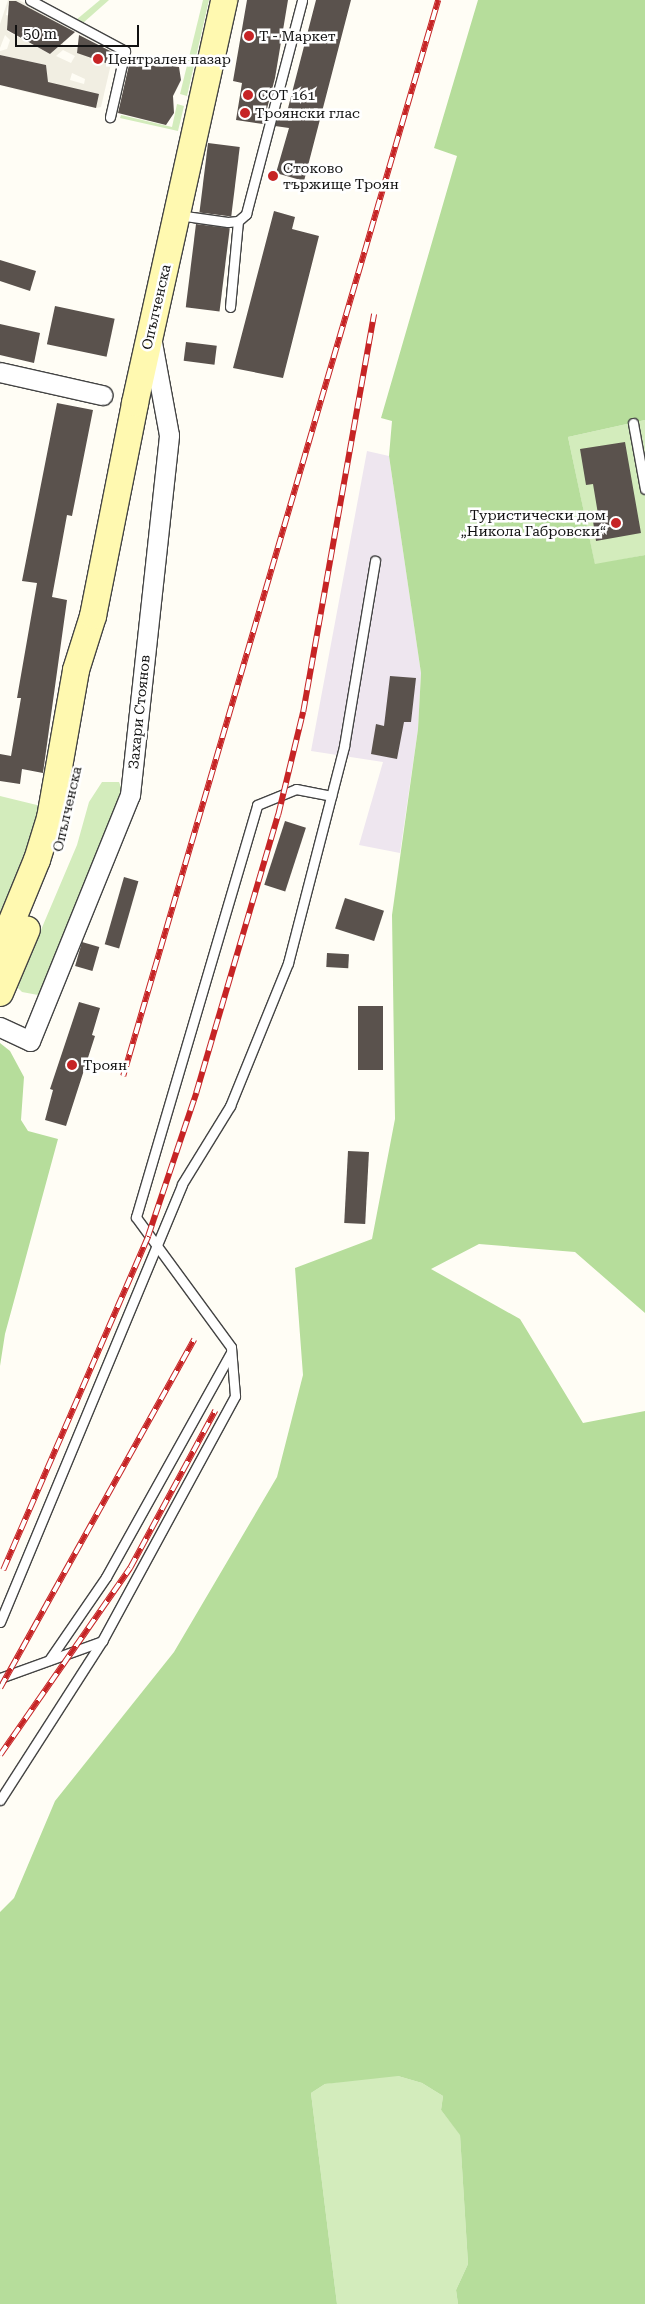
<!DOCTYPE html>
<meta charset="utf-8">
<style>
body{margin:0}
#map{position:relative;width:645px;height:2304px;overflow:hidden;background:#fffdf5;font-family:"Roboto Serif",serif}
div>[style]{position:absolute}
.industrial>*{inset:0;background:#eee6ef}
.green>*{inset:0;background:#d3ecbc}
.forest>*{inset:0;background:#b6dd9b}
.plaza>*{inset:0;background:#f1eee2}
.building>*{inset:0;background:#5a524d;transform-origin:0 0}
.roads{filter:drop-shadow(1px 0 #444) drop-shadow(-1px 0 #444) drop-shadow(0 1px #444) drop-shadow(0 -1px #444)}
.lane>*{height:9px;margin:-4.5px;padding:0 4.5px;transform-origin:4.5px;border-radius:4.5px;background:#fff}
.street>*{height:19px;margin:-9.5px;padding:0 9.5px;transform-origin:9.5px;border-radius:9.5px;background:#fff}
.secondary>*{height:26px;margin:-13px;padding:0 13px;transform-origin:13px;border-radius:13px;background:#fff9b0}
.rail>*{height:5.5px;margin-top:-2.75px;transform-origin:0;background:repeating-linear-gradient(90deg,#fff 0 11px,#c62425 0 22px);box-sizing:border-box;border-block:1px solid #c62425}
.dots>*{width:14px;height:14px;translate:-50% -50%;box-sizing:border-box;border:2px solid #fff;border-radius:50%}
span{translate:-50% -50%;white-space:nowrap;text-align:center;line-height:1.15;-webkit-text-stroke:5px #fff;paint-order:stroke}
.poi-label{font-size:14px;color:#111}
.left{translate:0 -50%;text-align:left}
.right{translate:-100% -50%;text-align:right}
.street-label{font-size:14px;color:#111}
.scale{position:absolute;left:15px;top:25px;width:124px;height:22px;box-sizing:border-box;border:2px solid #111;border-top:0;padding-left:6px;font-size:15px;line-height:18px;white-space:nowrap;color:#111;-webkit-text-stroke:4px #fff;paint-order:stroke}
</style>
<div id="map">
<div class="industrial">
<div style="clip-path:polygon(367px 451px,389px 456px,421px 673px,418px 729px,400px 853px,359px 845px,383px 762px,311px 751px)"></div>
</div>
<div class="green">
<div style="clip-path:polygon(100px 0,109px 0,83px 23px,76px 20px)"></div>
<div style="clip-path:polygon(203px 0,209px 0,187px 96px,180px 94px)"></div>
<div style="clip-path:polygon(177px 104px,184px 106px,178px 131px,120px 118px,121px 115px,172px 127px)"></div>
<div style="clip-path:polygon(645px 420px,645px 555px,595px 565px,568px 437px)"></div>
<div style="clip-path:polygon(102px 782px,119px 782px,124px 795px,107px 843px,38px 995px,22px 992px,18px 988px,21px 977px,77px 845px,89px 802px)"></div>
<div style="clip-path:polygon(0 796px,45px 807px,0 926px)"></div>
<div style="clip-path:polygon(374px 2076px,398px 2076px,422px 2083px,443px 2096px,441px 2110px,460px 2134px,468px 2264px,456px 2290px,458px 2304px,337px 2304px,311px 2093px,325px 2084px)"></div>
</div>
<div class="forest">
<div style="clip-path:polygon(478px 0,645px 0,645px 420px,568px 437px,595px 564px,645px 555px,645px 1313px,575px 1252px,479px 1244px,431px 1269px,520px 1319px,583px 1423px,645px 1411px,645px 2304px,458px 2304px,456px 2290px,468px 2264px,460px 2135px,441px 2110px,443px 2096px,422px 2083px,398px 2076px,325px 2084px,311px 2093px,337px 2304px,0 2304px,0 1912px,14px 1898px,55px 1801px,174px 1652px,277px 1477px,303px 1375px,295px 1268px,372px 1239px,395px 1119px,392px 915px,418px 729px,421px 673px,389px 456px,392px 421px,381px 418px,457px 156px,434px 148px)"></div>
<div style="clip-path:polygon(0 1043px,10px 1051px,24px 1077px,21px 1120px,28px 1131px,58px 1139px,5px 1334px,0 1366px)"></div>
</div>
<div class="plaza">
<div style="clip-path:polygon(evenodd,8px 0,19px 0,114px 51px,101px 107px,96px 108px,0 86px,43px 95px,47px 80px,46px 65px,0 55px,0 51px,7px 49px,10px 40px,5px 35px,0 48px,0 24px,8px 0,9px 1px,16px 1px,110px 50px,106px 63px,91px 60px,91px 56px,77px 53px,78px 48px,63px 46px,63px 40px,21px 18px,6px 15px,9px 1px,8px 0,9px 18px,61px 44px,61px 45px,50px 54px,7px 31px,9px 18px,8px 0,63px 50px,75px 56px,71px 63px,56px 56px,63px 50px,8px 0,72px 73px,85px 79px,84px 84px,70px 80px,72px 73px)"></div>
</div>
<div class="building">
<div style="clip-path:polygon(247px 0,288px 0,275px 78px,263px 124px,236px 120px,242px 83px,233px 81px)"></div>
<div style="clip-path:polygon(316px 0,351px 0,304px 181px,276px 173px,289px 128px,275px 126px,280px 111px,287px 112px)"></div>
<div style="clip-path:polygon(9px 1px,16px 1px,75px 32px,50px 54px,7px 30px)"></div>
<div style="clip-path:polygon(79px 35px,118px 55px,116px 60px,107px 59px,106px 63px,77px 53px)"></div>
<div style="clip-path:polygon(0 55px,46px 65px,48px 82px,99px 94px,96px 108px,0 85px)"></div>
<div style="clip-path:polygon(131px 56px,179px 67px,181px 80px,173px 96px,174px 113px,166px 125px,118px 113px)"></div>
<div style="left:208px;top:143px;width:32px;height:70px;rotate:7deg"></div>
<div style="clip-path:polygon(274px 211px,295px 217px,292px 229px,319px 236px,283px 378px,233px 368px)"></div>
<div style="left:196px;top:224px;width:34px;height:84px;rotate:7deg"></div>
<div style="clip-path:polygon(0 260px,36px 271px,30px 291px,0 281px)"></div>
<div style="left:55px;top:306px;width:61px;height:39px;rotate:12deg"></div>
<div style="clip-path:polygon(0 324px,40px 333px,34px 363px,0 355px)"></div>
<div style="left:186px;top:342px;width:31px;height:19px;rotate:7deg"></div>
<div style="clip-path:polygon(57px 403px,93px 410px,72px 516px,67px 515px,52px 597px,67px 600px,43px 773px,22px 769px,20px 784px,0 781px,0 754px,11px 756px,21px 698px,17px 698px,37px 583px,22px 581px)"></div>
<div style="clip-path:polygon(625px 442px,641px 533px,596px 541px,593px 521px,599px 520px,593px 484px,586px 485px,580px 449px)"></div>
<div style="clip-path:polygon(390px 676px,416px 678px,411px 722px,404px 722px,397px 759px,371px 754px,376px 724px,384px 726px)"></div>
<div style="left:285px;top:821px;width:22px;height:67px;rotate:18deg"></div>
<div style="left:124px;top:877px;width:15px;height:70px;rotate:16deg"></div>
<div style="left:345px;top:898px;width:41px;height:32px;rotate:18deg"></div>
<div style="left:82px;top:942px;width:18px;height:25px;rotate:16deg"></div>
<div style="left:327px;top:953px;width:22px;height:14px;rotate:3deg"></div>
<div style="clip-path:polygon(79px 1002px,100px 1008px,92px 1035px,95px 1036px,66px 1126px,45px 1120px,53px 1090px,50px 1089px)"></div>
<div style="left:358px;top:1006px;width:25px;height:64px"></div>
<div style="left:348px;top:1151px;width:21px;height:72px;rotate:3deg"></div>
</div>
<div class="roads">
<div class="lane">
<div style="left:30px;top:0;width:108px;rotate:28.2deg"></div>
<div style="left:125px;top:51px;width:68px;rotate:102.8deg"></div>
<div style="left:178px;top:215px;width:50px;rotate:8deg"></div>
<div style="left:228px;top:222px;width:10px;rotate:-6deg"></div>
<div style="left:238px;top:221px;width:11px;rotate:-41deg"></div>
<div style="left:246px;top:214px;width:221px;rotate:-75.3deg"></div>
<div style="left:230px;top:307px;width:86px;rotate:-84.7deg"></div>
<div style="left:633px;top:423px;width:67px;rotate:79.7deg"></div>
<div style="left:0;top:1622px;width:474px;rotate:-67.4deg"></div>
<div style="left:182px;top:1184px;width:92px;rotate:-58.4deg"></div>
<div style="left:230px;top:1106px;width:154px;rotate:-67.9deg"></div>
<div style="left:288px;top:963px;width:224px;rotate:-75.5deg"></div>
<div style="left:344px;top:746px;width:188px;rotate:-80.5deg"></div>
<div style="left:49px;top:1660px;width:101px;rotate:-55.5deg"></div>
<div style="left:106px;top:1577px;width:257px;rotate:-60.9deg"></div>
<div style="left:0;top:1678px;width:109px;rotate:-19.9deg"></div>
<div style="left:0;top:1800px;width:189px;rotate:-57.3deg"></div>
<div style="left:102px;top:1641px;width:279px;rotate:-61.5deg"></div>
<div style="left:235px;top:1396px;width:49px;rotate:-94.7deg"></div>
<div style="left:231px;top:1347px;width:161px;rotate:-126.2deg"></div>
<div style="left:136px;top:1217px;width:429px;rotate:-73.6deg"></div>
<div style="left:257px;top:805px;width:42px;rotate:-22.3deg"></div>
<div style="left:296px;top:789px;width:36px;rotate:11deg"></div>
</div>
<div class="street">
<div style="left:0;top:372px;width:105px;rotate:12.7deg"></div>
<div style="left:0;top:1027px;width:33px;rotate:25deg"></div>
<div style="left:30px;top:1041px;width:266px;rotate:-67.9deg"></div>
<div style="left:130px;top:795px;width:362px;rotate:-83.8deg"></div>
<div style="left:169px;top:435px;width:95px;rotate:-100.4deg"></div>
</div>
<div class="secondary">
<div style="left:0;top:950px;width:97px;rotate:-67.7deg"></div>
<div style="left:37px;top:860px;width:44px;rotate:-72.8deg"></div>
<div style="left:50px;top:818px;width:150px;rotate:-80deg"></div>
<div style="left:76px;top:670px;width:57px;rotate:-72.5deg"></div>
<div style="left:93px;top:616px;width:217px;rotate:-78.8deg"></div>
<div style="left:135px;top:403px;width:413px;rotate:-77.5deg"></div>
<div style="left:0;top:993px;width:69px;rotate:-67.1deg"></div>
</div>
</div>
<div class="rail">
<div style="left:123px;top:1076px;width:1121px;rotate:-73.68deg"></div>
<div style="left:3px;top:1570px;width:364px;rotate:-66.5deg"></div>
<div style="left:148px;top:1236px;width:151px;rotate:-71.4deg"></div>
<div style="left:196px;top:1093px;width:290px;rotate:-73.6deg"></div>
<div style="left:278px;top:815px;width:106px;rotate:-76.4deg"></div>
<div style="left:303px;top:712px;width:404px;rotate:-79.9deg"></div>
<div style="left:0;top:1688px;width:399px;rotate:-60.9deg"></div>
<div style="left:0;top:1755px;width:228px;rotate:-55.2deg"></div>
<div style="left:130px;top:1568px;width:179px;rotate:-61.6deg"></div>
</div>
<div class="dots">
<div style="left:249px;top:36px;background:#c62425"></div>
<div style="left:98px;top:59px;background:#c62425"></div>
<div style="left:248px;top:95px;background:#c62425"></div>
<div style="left:245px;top:113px;background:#c62425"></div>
<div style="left:273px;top:176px;background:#c62425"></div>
<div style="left:616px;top:523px;background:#c62425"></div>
<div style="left:72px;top:1065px;background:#c62425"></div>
</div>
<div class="poi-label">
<span class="left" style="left:259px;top:36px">Т - Маркет</span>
<span class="left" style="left:108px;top:59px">Централен пазар</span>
<span class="left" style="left:258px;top:95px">СОТ 161</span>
<span class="left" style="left:255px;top:113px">Троянски глас</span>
<span class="left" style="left:283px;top:176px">Стоково<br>тържище Троян</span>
<span class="right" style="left:606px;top:523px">Туристически дом<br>„Никола Габровски“</span>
<span class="left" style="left:83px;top:1065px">Троян</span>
</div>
<div class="street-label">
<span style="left:156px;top:307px;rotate:-77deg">Опълченска</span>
<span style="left:139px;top:712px;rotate:-84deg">Захари Стоянов</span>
<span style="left:67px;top:809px;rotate:-77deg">Опълченска</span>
</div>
<div class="scale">50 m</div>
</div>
